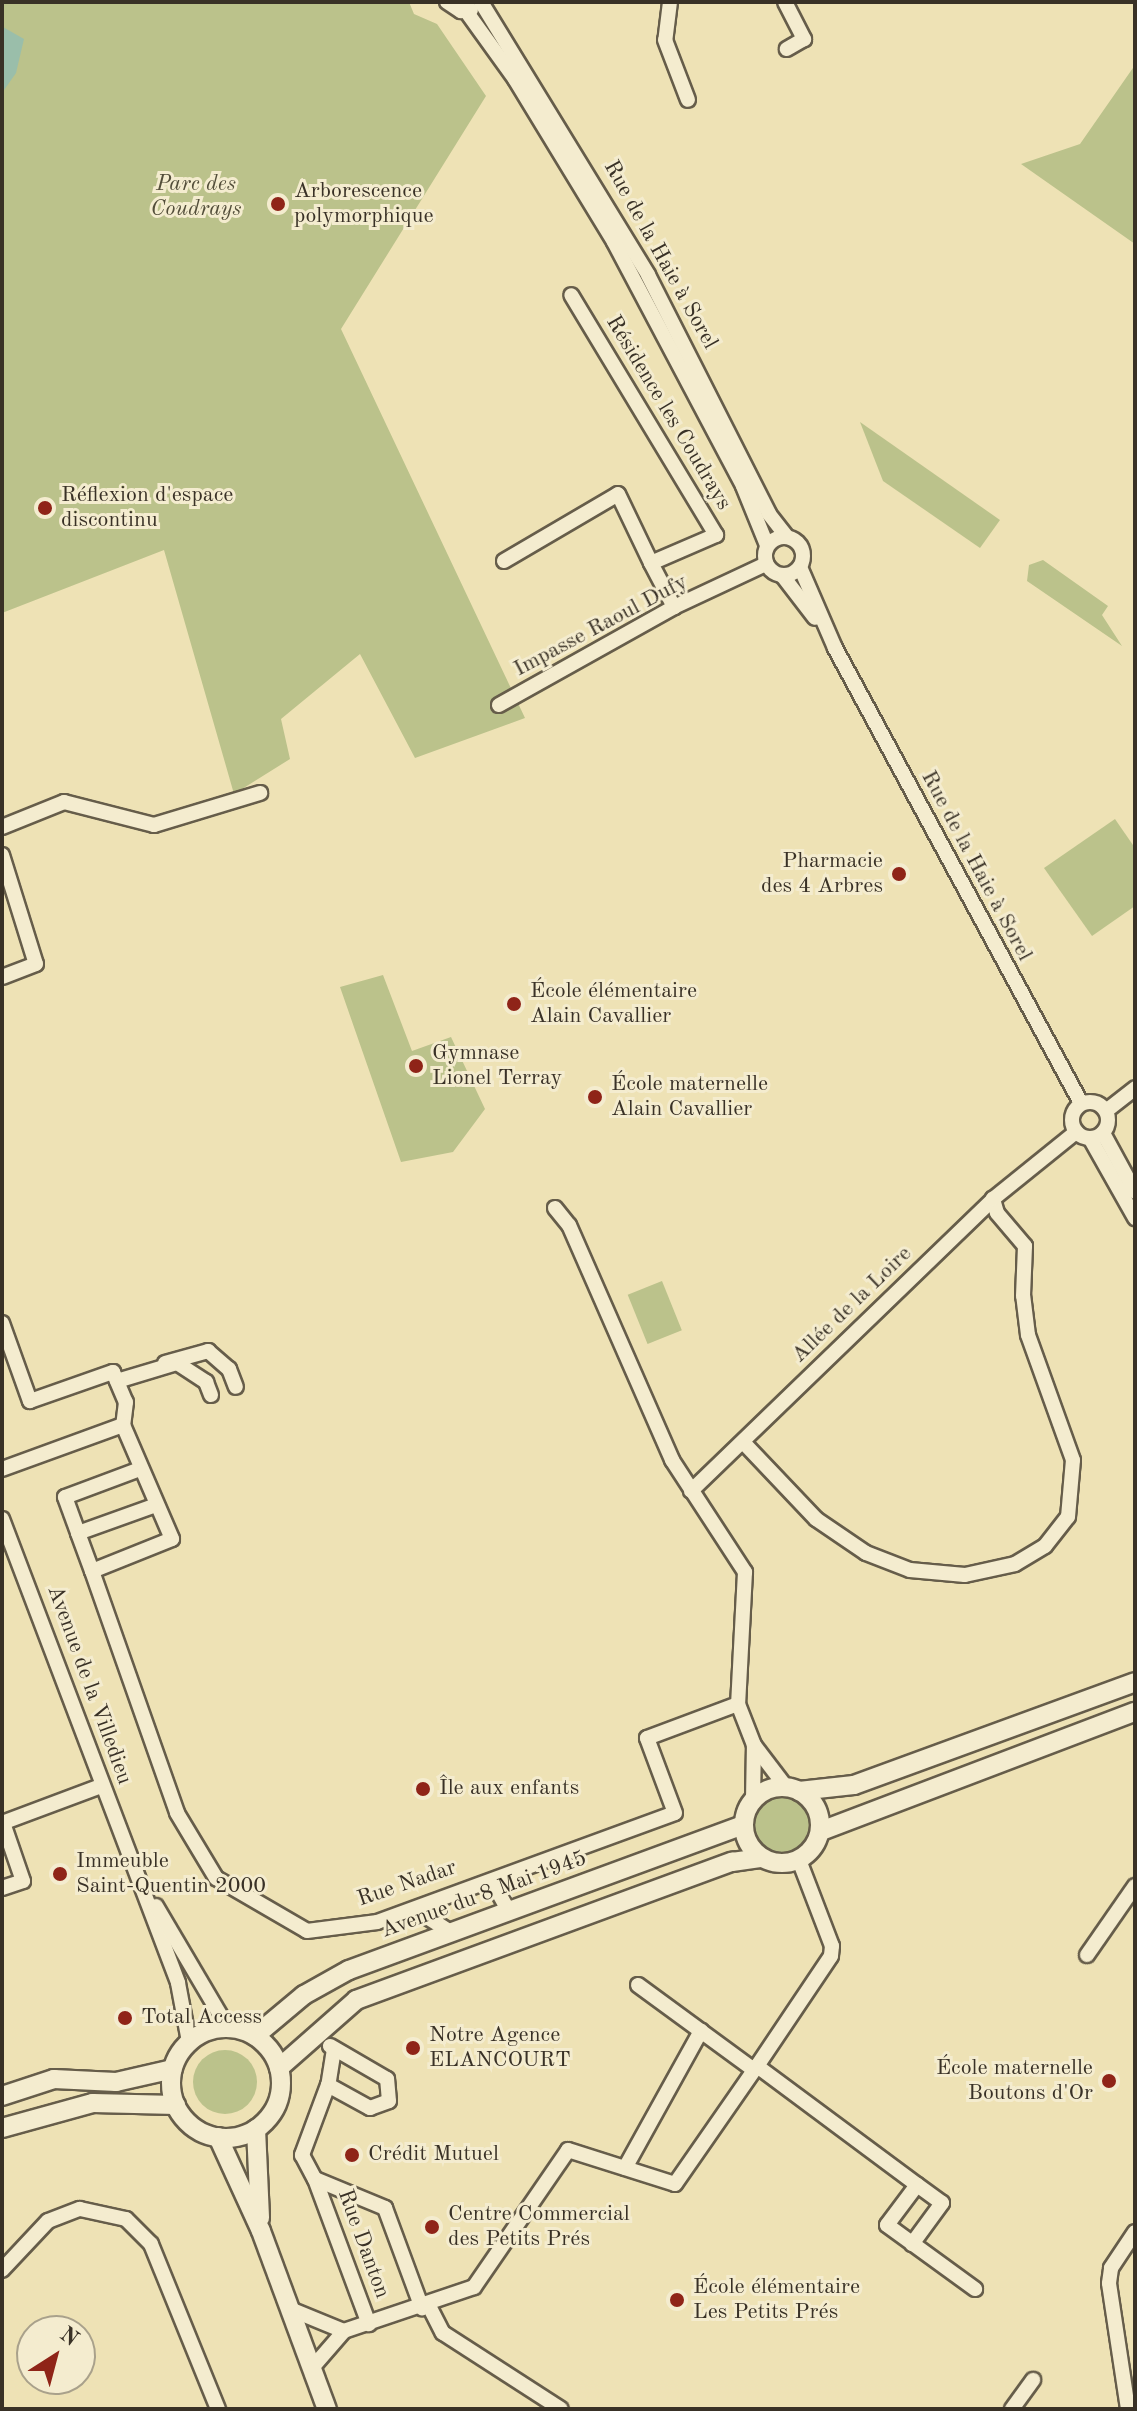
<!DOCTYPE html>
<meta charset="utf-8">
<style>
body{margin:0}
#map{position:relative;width:1137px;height:2411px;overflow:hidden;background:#eee2b5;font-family:"Old Standard TT",serif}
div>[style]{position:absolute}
.green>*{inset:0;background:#bbc28b;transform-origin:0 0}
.round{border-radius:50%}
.water>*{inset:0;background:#9abeaa}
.roads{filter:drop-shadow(2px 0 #665d4a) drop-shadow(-2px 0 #665d4a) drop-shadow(0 2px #665d4a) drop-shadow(0 -2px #665d4a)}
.minor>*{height:14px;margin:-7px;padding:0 7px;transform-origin:7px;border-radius:7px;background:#f4eccf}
.minor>.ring{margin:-7px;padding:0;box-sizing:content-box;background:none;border:14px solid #f4eccf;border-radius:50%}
.tertiary>*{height:18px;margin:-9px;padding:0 9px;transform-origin:9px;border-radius:9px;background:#f4eccf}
.tertiary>.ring{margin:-9px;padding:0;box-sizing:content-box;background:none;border:18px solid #f4eccf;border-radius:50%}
.dots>*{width:22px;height:22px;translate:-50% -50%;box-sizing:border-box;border:4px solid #f4eccf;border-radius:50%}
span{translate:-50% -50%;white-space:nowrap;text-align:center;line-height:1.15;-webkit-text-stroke:6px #f4eccf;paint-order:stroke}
.park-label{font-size:22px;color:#534e3a;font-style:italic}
.poi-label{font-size:22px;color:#393126}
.left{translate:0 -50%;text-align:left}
.right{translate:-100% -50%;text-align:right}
.street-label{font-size:22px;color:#393126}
.frame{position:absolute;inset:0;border:4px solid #393126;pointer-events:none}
.north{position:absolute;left:16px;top:2315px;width:80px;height:80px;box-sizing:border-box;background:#f4eccf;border:2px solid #a9a18b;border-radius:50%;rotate:36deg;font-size:22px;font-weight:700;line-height:32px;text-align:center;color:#393126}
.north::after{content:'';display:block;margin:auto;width:28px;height:36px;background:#8f2418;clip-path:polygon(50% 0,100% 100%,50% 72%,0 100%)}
</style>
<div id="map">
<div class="green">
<div style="clip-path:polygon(2px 2px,409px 2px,414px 14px,437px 24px,486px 96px,341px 329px,525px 718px,415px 758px,360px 654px,281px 719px,290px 759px,234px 794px,164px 550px,2px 613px)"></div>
<div style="clip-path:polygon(1135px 65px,1135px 244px,1021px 164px,1080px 144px)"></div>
<div style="clip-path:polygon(860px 422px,1000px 520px,980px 548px,883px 481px)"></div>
<div style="clip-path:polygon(1043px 560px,1108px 606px,1102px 615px,1122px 646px,1027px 581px,1029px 565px)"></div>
<div style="clip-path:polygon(1115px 819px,1135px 848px,1135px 906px,1092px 936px,1044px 868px)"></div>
<div style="clip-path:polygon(383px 975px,412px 1051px,451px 1037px,485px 1109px,453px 1152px,401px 1162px,340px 987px)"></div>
<div style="left:662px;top:1281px;width:53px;height:37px;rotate:68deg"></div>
<div class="round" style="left:754px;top:1797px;width:58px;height:58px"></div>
<div class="round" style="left:193px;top:2050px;width:64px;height:64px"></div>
</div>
<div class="water">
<div style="clip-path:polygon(3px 27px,24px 39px,16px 73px,2px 93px)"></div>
</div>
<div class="roads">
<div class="minor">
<div style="left:447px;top:2px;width:17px;rotate:33deg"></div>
<div style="left:461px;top:11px;width:10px;rotate:-6deg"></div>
<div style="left:481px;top:2px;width:320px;rotate:58.5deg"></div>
<div style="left:648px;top:275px;width:268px;rotate:63.1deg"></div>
<div style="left:769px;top:514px;width:28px;rotate:52deg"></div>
<div style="left:670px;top:2px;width:38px;rotate:97deg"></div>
<div style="left:665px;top:40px;width:64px;rotate:69deg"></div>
<div style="left:785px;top:2px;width:42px;rotate:62.8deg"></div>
<div style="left:804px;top:39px;width:20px;rotate:150deg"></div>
<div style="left:466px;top:11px;width:84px;rotate:54.2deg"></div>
<div style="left:515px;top:79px;width:191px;rotate:58.7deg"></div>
<div style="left:614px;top:242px;width:276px;rotate:62.1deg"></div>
<div style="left:743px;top:486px;width:64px;rotate:67.9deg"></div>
<div class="ring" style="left:765px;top:537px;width:24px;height:24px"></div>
<div style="left:504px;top:561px;width:132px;rotate:-30.4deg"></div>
<div style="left:618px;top:494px;width:76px;rotate:64.4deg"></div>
<div style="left:651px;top:563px;width:71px;rotate:-23.3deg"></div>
<div style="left:716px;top:535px;width:280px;rotate:-121.1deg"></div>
<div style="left:651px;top:563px;width:50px;rotate:62.4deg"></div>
<div style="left:800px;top:567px;width:88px;rotate:66.6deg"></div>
<div style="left:835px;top:648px;width:517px;rotate:61.6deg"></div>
<div style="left:782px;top:575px;width:54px;rotate:52.5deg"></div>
<div style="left:499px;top:705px;width:201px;rotate:-29.2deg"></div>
<div style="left:674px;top:607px;width:102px;rotate:-25.1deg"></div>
<div style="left:2px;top:827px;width:67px;rotate:-22deg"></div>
<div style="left:64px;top:802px;width:93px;rotate:14.3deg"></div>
<div style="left:154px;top:825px;width:111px;rotate:-16.8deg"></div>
<div style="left:2px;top:855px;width:114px;rotate:72.7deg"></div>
<div style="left:36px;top:964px;width:36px;rotate:159deg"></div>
<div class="ring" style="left:1072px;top:1102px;width:22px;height:22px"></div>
<div style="left:1106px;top:1111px;width:37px;rotate:-38deg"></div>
<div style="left:1103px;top:1133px;width:67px;rotate:61.5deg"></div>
<div style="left:1090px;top:1138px;width:92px;rotate:60.6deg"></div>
<div style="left:555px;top:1208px;width:22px;rotate:51deg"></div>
<div style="left:569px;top:1225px;width:257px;rotate:66.3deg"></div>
<div style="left:672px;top:1460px;width:134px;rotate:56.9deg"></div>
<div style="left:745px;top:1572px;width:132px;rotate:93deg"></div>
<div style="left:738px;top:1704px;width:44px;rotate:68.7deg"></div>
<div style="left:754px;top:1745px;width:53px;rotate:52.7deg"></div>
<div style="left:2px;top:1323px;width:83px;rotate:70.3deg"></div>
<div style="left:30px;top:1401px;width:88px;rotate:-19.3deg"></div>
<div style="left:113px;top:1372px;width:33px;rotate:67deg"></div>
<div style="left:126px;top:1402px;width:23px;rotate:97deg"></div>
<div style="left:123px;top:1425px;width:124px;rotate:66.7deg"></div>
<div style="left:172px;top:1539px;width:86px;rotate:158.2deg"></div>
<div style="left:92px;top:1571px;width:40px;rotate:-110.2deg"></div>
<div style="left:165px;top:1363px;width:45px;rotate:-15.6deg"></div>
<div style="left:208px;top:1351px;width:28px;rotate:41deg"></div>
<div style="left:229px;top:1369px;width:19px;rotate:69deg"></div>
<div style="left:117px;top:1381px;width:63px;rotate:-16.7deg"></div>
<div style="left:177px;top:1363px;width:35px;rotate:33deg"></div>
<div style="left:206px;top:1382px;width:14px;rotate:69deg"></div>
<div style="left:743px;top:1442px;width:106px;rotate:46.5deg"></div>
<div style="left:816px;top:1519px;width:60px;rotate:34.2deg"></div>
<div style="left:866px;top:1553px;width:47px;rotate:21.1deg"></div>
<div style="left:910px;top:1570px;width:55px;rotate:5.2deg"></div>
<div style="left:965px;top:1575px;width:51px;rotate:-12.4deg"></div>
<div style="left:1015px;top:1564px;width:35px;rotate:-31deg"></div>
<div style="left:1045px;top:1546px;width:37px;rotate:-52deg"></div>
<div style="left:1068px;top:1517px;width:57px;rotate:-85deg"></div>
<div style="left:1073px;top:1460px;width:133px;rotate:-109.8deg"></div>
<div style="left:1028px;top:1335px;width:39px;rotate:-97deg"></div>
<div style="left:1023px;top:1296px;width:50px;rotate:-87.7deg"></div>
<div style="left:1025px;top:1246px;width:43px;rotate:-130.3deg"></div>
<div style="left:997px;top:1213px;width:15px;rotate:-106deg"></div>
<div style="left:2px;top:1469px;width:129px;rotate:-20deg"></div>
<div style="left:140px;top:1469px;width:80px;rotate:159.5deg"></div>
<div style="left:65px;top:1497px;width:38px;rotate:70deg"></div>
<div style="left:78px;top:1533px;width:83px;rotate:-19.7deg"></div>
<div style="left:691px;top:1491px;width:420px;rotate:-44deg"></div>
<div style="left:993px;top:1199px;width:107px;rotate:-38.9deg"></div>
<div style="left:2px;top:1519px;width:496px;rotate:69.2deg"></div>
<div style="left:178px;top:1983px;width:60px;rotate:79.4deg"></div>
<div style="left:92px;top:1571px;width:256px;rotate:70.6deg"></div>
<div style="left:177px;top:1813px;width:76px;rotate:59deg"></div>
<div style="left:216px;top:1878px;width:105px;rotate:30.2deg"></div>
<div style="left:307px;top:1931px;width:71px;rotate:-7.3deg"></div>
<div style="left:377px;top:1922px;width:317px;rotate:-20.1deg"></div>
<div style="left:675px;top:1813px;width:80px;rotate:-110.5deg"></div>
<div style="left:647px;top:1738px;width:97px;rotate:-20.5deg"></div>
<div style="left:753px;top:1800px;width:55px;rotate:-89deg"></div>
<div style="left:2px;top:1823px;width:106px;rotate:-20.5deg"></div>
<div style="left:799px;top:1860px;width:92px;rotate:69deg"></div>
<div style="left:832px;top:1946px;width:10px;rotate:96deg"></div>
<div style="left:831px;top:1956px;width:133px;rotate:123.9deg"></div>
<div style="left:757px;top:2066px;width:199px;rotate:36.6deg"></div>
<div style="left:917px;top:2185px;width:50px;rotate:126.9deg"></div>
<div style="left:887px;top:2225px;width:109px;rotate:36deg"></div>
<div style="left:481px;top:1885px;width:12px;rotate:-20deg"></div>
<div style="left:492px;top:1881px;width:35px;rotate:61deg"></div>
<div style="left:2px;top:1888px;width:22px;rotate:-18deg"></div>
<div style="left:23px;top:1881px;width:61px;rotate:-109deg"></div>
<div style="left:156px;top:1906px;width:142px;rotate:59.5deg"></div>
<div style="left:424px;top:1907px;width:9px;rotate:159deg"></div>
<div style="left:416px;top:1910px;width:43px;rotate:32.6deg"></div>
<div style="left:1087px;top:1955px;width:84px;rotate:-55.2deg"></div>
<div style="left:638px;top:1985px;width:144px;rotate:36.2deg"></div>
<div style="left:334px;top:2049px;width:36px;rotate:99deg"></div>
<div style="left:328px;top:2085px;width:75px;rotate:110.4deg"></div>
<div style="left:302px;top:2155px;width:27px;rotate:62deg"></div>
<div style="left:315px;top:2179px;width:76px;rotate:22.5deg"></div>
<div style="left:385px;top:2208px;width:107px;rotate:69.7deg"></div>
<div style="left:328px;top:2085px;width:48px;rotate:28.7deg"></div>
<div style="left:370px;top:2108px;width:20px;rotate:-20deg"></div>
<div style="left:389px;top:2101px;width:22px;rotate:-95deg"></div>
<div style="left:387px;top:2079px;width:66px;rotate:-149.9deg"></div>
<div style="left:625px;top:2168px;width:157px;rotate:-61deg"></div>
<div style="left:315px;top:2179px;width:155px;rotate:69.6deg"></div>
<div style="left:912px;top:2244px;width:51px;rotate:-53.8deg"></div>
<div style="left:942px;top:2203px;width:31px;rotate:-144deg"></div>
<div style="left:2px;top:2270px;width:67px;rotate:-46.8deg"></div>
<div style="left:48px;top:2221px;width:34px;rotate:-21deg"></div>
<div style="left:80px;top:2209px;width:47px;rotate:12.3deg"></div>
<div style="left:126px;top:2219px;width:35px;rotate:45deg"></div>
<div style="left:151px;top:2244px;width:178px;rotate:67.9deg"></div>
<div style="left:429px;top:2306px;width:30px;rotate:63deg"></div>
<div style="left:443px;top:2333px;width:140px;rotate:32.8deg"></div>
<div style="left:290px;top:2309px;width:58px;rotate:22.2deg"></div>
<div style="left:312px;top:2368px;width:49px;rotate:-49.1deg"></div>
<div style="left:344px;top:2331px;width:137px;rotate:-18.7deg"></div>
<div style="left:474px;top:2287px;width:166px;rotate:-55.5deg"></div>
<div style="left:568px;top:2150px;width:112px;rotate:17.6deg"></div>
<div style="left:675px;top:2184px;width:144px;rotate:-55.2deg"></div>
<div style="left:1012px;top:2409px;width:36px;rotate:-54deg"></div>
<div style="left:1128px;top:2409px;width:127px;rotate:-98.6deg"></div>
<div style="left:1109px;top:2283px;width:15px;rotate:-82deg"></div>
<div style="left:1111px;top:2268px;width:43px;rotate:-56.3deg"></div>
</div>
<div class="tertiary">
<div class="ring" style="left:744px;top:1787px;width:58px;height:58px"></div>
<div style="left:799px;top:1791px;width:55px;rotate:-6.2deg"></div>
<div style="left:854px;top:1785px;width:299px;rotate:-20.1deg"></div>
<div style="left:821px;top:1831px;width:336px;rotate:-20.8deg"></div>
<div class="ring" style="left:171px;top:2028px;width:92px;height:92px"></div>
<div style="left:255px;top:2036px;width:64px;rotate:-39.9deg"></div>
<div style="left:304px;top:1995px;width:51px;rotate:-29.1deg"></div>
<div style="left:349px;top:1970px;width:420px;rotate:-20.2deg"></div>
<div style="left:279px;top:2068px;width:103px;rotate:-41.4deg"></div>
<div style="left:356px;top:2000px;width:401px;rotate:-20.2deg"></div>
<div style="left:732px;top:1862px;width:30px;rotate:-8deg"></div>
<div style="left:2px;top:2096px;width:55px;rotate:-18.1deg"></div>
<div style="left:54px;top:2079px;width:62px;rotate:2.8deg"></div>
<div style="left:116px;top:2082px;width:58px;rotate:-12.8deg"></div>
<div style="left:2px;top:2128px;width:94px;rotate:-15.4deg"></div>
<div style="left:93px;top:2103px;width:83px;rotate:1.4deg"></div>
<div style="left:256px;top:2129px;width:89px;rotate:87.4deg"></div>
<div style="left:218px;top:2137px;width:103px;rotate:65.4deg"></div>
<div style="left:261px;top:2231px;width:190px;rotate:69.7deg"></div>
</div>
</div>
<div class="dots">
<div style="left:278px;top:204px;background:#8f2418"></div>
<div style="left:45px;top:508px;background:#8f2418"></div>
<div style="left:899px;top:874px;background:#8f2418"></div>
<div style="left:514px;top:1004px;background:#8f2418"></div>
<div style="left:416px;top:1066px;background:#8f2418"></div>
<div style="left:595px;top:1097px;background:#8f2418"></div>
<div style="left:423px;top:1789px;background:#8f2418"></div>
<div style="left:60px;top:1874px;background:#8f2418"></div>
<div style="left:125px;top:2018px;background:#8f2418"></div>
<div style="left:413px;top:2048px;background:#8f2418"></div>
<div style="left:1109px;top:2081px;background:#8f2418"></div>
<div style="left:352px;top:2155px;background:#8f2418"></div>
<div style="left:432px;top:2227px;background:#8f2418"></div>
<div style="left:677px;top:2300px;background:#8f2418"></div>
</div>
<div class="park-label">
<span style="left:196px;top:197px">Parc des<br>Coudrays</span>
</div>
<div class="poi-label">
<span class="left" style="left:294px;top:204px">Arborescence<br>polymorphique</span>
<span class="left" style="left:61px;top:508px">Réflexion d'espace<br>discontinu</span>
<span class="right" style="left:883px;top:874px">Pharmacie<br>des 4 Arbres</span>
<span class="left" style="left:530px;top:1004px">École élémentaire<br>Alain Cavallier</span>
<span class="left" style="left:432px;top:1066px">Gymnase<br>Lionel Terray</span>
<span class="left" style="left:611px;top:1097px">École maternelle<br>Alain Cavallier</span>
<span class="left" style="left:439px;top:1789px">Île aux enfants</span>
<span class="left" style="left:76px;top:1874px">Immeuble<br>Saint-Quentin 2000</span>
<span class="left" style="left:141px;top:2018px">Total Access</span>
<span class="left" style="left:429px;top:2048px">Notre Agence<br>ELANCOURT</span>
<span class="right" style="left:1093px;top:2081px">École maternelle<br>Boutons d'Or</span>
<span class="left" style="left:368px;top:2155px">Crédit Mutuel</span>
<span class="left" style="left:448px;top:2227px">Centre Commercial<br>des Petits Prés</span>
<span class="left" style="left:693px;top:2300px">École élémentaire<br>Les Petits Prés</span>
</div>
<div class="street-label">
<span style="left:660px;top:255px;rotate:61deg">Rue de la Haie à Sorel</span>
<span style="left:668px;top:413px;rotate:59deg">Résidence les Coudrays</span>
<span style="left:601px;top:626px;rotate:-28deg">Impasse Raoul Dufy</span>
<span style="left:976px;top:866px;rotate:62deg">Rue de la Haie à Sorel</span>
<span style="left:852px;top:1305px;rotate:-44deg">Allée de la Loire</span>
<span style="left:89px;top:1685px;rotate:70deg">Avenue de la Villedieu</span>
<span style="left:407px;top:1884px;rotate:-19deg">Rue Nadar</span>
<span style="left:484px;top:1895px;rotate:-20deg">Avenue du 8 Mai 1945</span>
<span style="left:363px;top:2244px;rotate:70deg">Rue Danton</span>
</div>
<div class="frame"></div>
<div class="north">N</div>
</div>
